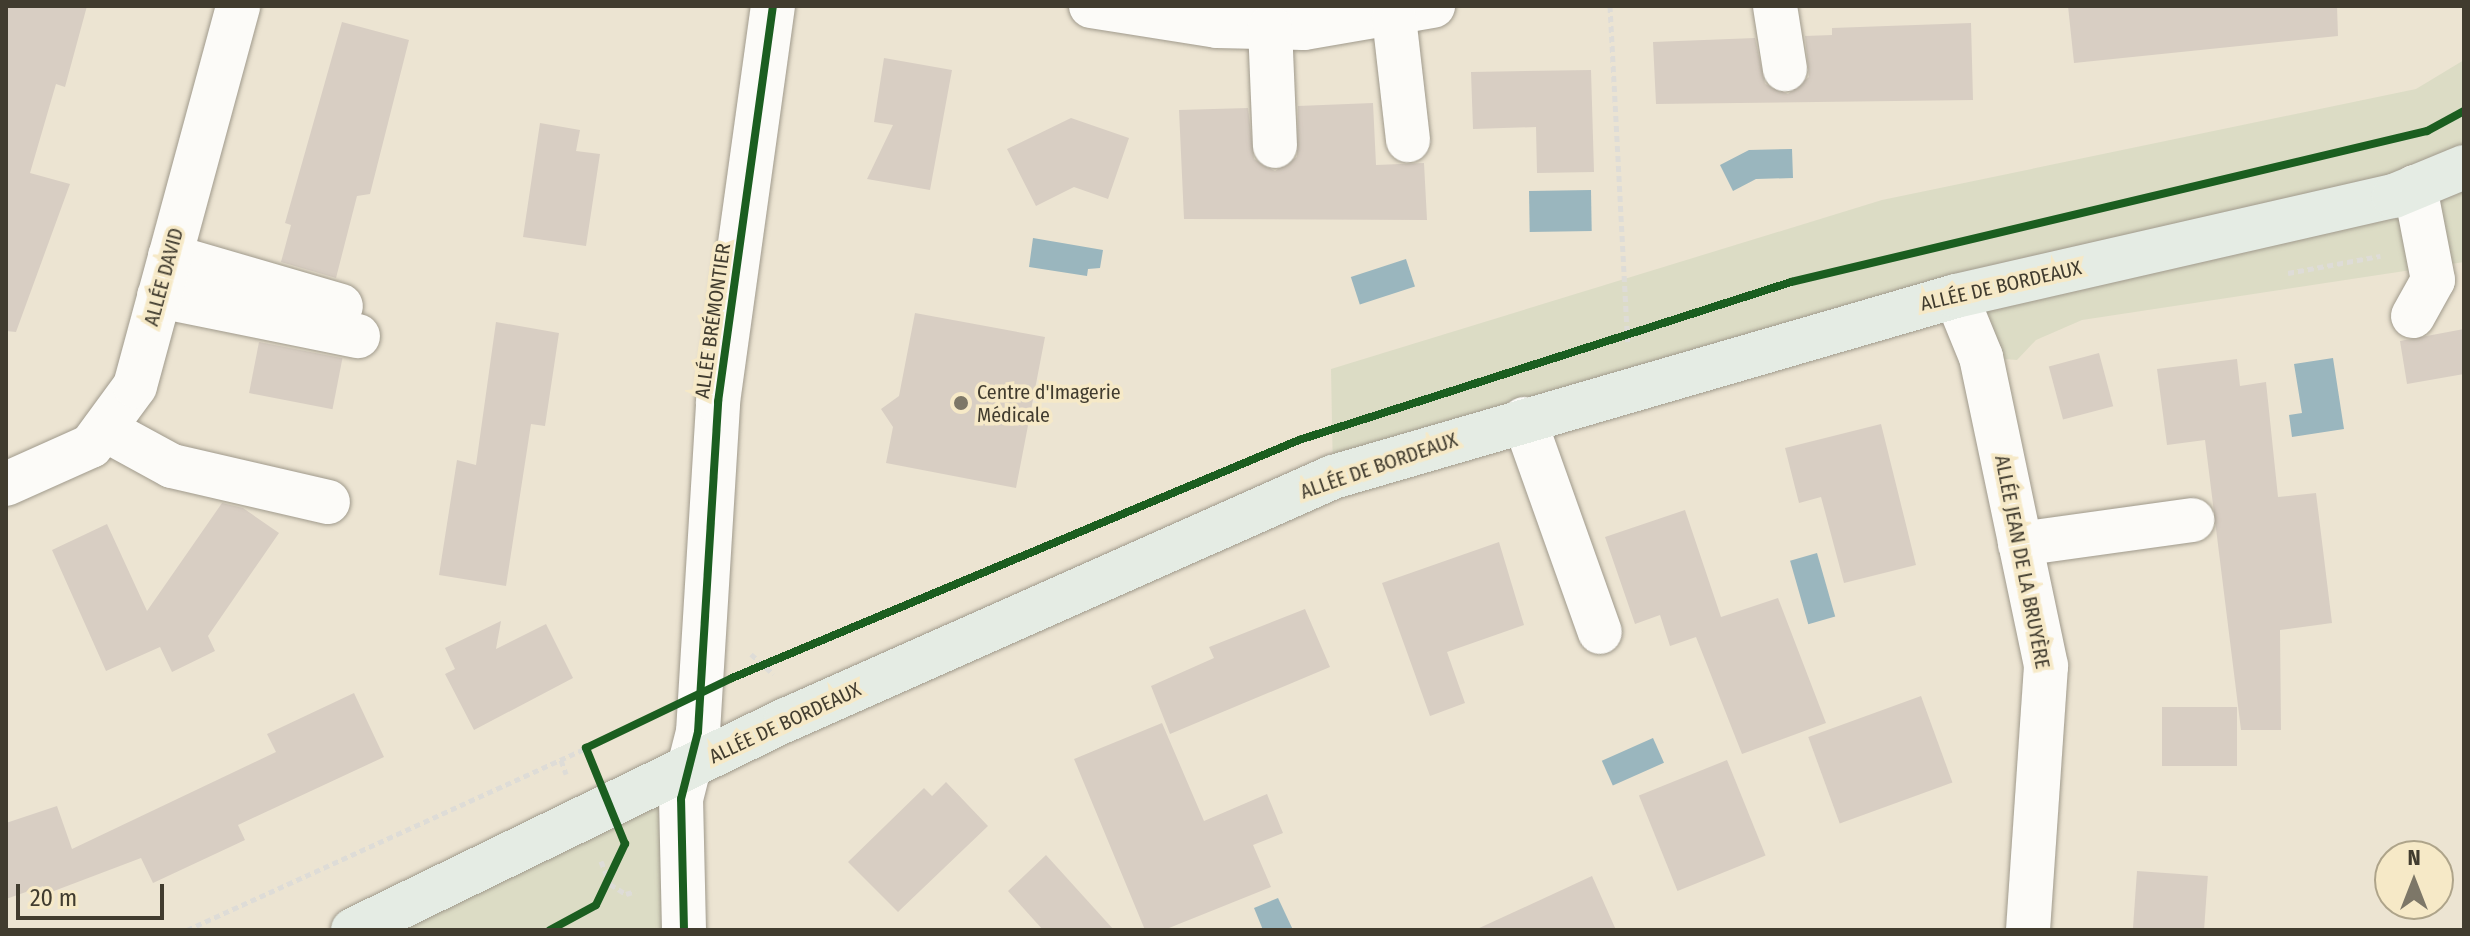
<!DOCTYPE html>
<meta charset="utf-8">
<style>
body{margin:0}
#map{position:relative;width:2470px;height:936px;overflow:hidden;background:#ece4d2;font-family:"Fira Sans Condensed",sans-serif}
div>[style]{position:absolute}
.green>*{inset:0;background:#dcdcc5}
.water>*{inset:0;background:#9ab6be;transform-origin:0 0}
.building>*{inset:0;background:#d8cec3;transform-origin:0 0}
.path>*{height:5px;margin-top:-2.5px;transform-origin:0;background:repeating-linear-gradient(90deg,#dedcd7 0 6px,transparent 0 10px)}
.roads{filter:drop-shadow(0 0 2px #a09a8c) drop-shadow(0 0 2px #a09a8c)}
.minor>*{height:44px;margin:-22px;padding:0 22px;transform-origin:22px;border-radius:22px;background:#fcfbf8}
.major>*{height:44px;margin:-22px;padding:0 22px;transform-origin:22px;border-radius:22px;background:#e5ece4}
.cycleway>*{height:8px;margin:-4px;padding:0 4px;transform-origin:4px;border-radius:4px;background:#1b5e20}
.dots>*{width:22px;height:22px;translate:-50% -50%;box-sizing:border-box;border:4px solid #f6e9c7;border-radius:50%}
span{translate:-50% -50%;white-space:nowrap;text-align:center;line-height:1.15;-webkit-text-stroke:7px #f6e9c7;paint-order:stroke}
.street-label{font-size:20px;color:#413c2f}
.poi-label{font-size:20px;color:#413c2f}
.left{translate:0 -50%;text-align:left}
.frame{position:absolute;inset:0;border:8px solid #413c2f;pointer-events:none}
.north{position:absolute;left:2374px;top:840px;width:80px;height:80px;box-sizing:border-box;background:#f6e9c7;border:2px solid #aea48a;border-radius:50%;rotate:0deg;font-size:22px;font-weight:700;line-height:32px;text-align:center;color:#413c2f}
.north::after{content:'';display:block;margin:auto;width:28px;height:36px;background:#7d7768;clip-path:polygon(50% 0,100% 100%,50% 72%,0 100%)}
.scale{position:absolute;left:16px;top:884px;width:148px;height:36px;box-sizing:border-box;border:4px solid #413c2f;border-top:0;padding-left:10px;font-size:24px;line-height:28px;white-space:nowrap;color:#413c2f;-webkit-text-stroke:6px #f6e9c7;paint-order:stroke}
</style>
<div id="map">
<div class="green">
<i style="clip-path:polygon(2464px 60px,2464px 262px,2082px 320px,2036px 340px,2017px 360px,1981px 357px,1956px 296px,1333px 477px,1331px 369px,1882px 200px,2416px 89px)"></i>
<i style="clip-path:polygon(689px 770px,684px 930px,353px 930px)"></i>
</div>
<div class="water">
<i style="clip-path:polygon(1792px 149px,1793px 178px,1756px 179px,1733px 191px,1720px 165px,1749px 150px)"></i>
<i style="left:1591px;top:190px;width:41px;height:62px;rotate:89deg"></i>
<i style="clip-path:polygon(1033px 238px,1103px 250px,1100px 268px,1088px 269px,1087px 276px,1029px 267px)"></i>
<i style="left:1406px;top:259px;width:29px;height:58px;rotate:72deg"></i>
<i style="clip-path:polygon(2333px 358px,2344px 429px,2292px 437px,2289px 415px,2302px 413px,2294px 364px)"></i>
<i style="left:1817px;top:553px;width:66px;height:28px;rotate:74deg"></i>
<i style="left:1653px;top:738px;width:27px;height:56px;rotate:66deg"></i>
<i style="clip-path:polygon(1278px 898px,1293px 930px,1263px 930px,1254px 908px)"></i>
</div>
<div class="building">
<i style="clip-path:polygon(6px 6px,87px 6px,65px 87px,56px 84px,30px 173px,70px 184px,16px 332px,6px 331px)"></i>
<i style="clip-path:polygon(2068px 6px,2337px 6px,2338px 36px,2074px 63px)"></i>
<i style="clip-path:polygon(342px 22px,409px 40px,370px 194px,357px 196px,336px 278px,281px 262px,291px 225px,285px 223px)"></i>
<i style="clip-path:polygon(1971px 23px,1973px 100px,1656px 104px,1653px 42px,1755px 38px,1765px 84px,1788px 94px,1809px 77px,1805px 36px,1832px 35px,1832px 28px)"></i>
<i style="clip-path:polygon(884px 58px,952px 70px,930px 190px,867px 179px,893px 125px,874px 122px)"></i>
<i style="clip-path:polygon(1591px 70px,1594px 172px,1537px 173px,1536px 127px,1473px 129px,1471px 72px)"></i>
<i style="clip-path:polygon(1373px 103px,1376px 165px,1424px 163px,1427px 220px,1184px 219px,1179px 110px,1248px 108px,1254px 159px,1275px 171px,1297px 157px,1298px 106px)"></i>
<i style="clip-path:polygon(1071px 118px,1129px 138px,1108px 199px,1074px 187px,1036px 206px,1007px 149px)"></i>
<i style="clip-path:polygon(540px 123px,580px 130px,576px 151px,600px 154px,586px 246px,523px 237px)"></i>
<i style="clip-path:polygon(915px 313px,1045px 337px,1016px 488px,886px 463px,893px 427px,881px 409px,899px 396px)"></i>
<i style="clip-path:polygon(496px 322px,559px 333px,545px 426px,531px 424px,506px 586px,439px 575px,457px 460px,476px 465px)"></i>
<i style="clip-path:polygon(2464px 329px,2464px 374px,2407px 384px,2400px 341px)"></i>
<i style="left:259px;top:342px;width:85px;height:52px;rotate:11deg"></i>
<i style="left:2099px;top:353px;width:55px;height:52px;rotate:75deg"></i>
<i style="clip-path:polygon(2237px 359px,2240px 386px,2266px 382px,2278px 497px,2316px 493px,2332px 623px,2280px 630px,2281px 730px,2241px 730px,2205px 440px,2167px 445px,2157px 369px)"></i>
<i style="clip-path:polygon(1881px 424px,1916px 565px,1844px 583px,1821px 497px,1799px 503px,1785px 448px)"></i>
<i style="clip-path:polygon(222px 503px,243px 508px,279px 533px,208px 636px,215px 651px,172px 672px,160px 647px,106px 671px,52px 550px,107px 524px,147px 611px)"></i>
<i style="clip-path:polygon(1685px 510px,1721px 617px,1778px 598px,1826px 723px,1742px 754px,1696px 637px,1670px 646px,1660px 615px,1635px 624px,1605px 537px)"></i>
<i style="clip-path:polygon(1499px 542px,1524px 625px,1447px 652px,1465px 703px,1430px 716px,1382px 583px)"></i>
<i style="clip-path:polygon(1305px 609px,1330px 667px,1170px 734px,1151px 686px,1214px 658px,1209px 647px)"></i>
<i style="clip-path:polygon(501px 621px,496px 649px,546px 624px,573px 678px,474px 730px,445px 674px,455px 669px,445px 648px)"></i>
<i style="clip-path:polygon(354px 693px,384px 757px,238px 825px,245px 840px,153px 883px,141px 858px,46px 894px,43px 886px,6px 899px,6px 823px,57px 806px,72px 849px,276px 752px,267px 734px)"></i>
<i style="left:1921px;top:696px;width:92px;height:120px;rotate:70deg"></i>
<i style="left:2162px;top:707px;width:75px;height:59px"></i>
<i style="clip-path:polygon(1162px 723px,1204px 821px,1267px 794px,1283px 833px,1253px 845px,1271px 887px,1164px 930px,1145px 930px,1074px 759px)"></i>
<i style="left:1727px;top:760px;width:103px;height:95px;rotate:68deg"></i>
<i style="clip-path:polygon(946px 782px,988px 826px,898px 912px,848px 862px,924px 788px,932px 796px)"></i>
<i style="clip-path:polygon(1046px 855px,1114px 930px,1043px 930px,1008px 891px)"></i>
<i style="left:2137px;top:871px;width:71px;height:59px;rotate:4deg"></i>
<i style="clip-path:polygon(1592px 876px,1616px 930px,1475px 930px)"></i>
</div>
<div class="path">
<i style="left:1610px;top:6px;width:339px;rotate:87deg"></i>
<i style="left:2288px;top:273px;width:94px;rotate:-10.5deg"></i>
<i style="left:751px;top:654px;width:30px;rotate:42deg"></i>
<i style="left:561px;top:760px;width:15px;rotate:70deg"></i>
<i style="left:601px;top:861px;width:25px;rotate:69deg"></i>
<i style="left:610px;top:884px;width:19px;rotate:32deg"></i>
<i style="left:626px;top:894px;width:10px;rotate:-17deg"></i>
<i style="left:187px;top:930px;width:439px;rotate:-24.5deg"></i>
</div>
<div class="roads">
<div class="minor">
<i style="left:1091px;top:6px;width:128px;rotate:9deg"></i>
<i style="left:1217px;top:26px;width:87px;rotate:1.3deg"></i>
<i style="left:1304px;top:28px;width:131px;rotate:-9.7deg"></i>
<i style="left:1775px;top:6px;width:64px;rotate:81deg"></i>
<i style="left:1394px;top:17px;width:124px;rotate:83.5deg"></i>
<i style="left:1270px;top:27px;width:119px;rotate:87.6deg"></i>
<i style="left:170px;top:256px;width:178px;rotate:16.3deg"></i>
<i style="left:159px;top:296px;width:203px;rotate:11.4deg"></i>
<i style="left:1956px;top:296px;width:66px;rotate:67.7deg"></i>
<i style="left:1981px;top:357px;width:316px;rotate:78.1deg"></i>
<i style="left:2046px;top:666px;width:265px;rotate:93.9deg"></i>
<i style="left:2413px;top:316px;width:41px;rotate:-60.9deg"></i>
<i style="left:2433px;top:280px;width:95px;rotate:-101deg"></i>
<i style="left:1524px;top:419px;width:226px;rotate:70.4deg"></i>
<i style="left:104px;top:429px;width:77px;rotate:28.6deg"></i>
<i style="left:172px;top:466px;width:160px;rotate:13deg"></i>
<i style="left:6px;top:484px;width:93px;rotate:-24.1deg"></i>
<i style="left:91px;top:446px;width:74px;rotate:-53.7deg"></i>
<i style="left:135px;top:386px;width:394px;rotate:-74.8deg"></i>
<i style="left:2020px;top:544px;width:174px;rotate:-7.9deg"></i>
<i style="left:684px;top:930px;width:131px;rotate:-91.3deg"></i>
<i style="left:681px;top:799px;width:69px;rotate:-75.8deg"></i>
<i style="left:698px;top:732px;width:331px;rotate:-86.5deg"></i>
<i style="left:718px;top:402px;width:400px;rotate:-82.1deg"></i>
</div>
<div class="major">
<i style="left:353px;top:930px;width:481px;rotate:-25.9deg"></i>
<i style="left:786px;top:720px;width:599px;rotate:-23.95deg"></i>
<i style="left:1333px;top:477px;width:649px;rotate:-16.2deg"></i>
<i style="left:1956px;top:296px;width:449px;rotate:-12.9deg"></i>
<i style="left:2394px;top:196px;width:76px;rotate:-22.5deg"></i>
</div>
</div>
<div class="cycleway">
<i style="left:550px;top:930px;width:52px;rotate:-28.5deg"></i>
<i style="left:596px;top:905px;width:68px;rotate:-64.6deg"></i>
<i style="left:625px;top:844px;width:104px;rotate:-112.1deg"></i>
<i style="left:586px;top:748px;width:162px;rotate:-25.6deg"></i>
<i style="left:732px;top:678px;width:615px;rotate:-22.77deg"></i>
<i style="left:1299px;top:440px;width:517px;rotate:-17.8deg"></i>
<i style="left:1791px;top:282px;width:654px;rotate:-13.36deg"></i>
<i style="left:2427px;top:131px;width:42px;rotate:-28.4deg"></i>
<i style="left:684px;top:930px;width:131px;rotate:-91.3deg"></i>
<i style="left:681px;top:799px;width:69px;rotate:-75.8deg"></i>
<i style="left:698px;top:732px;width:331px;rotate:-86.5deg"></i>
<i style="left:718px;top:402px;width:400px;rotate:-82.1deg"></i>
</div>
<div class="dots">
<i style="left:961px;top:403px;background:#7d7768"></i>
</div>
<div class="street-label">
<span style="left:164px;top:277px;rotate:-75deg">ALLÉE DAVID</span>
<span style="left:2001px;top:286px;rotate:-13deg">ALLÉE DE BORDEAUX</span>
<span style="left:713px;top:321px;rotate:-82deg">ALLÉE BRÉMONTIER</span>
<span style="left:1379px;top:466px;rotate:-19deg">ALLÉE DE BORDEAUX</span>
<span style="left:2022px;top:562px;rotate:79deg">ALLÉE JEAN DE LA BRUYÈRE</span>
<span style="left:785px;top:723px;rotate:-25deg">ALLÉE DE BORDEAUX</span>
</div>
<div class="poi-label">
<span class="left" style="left:977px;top:404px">Centre d'Imagerie<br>Médicale</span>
</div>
<div class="frame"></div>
<div class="north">N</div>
<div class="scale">20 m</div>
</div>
